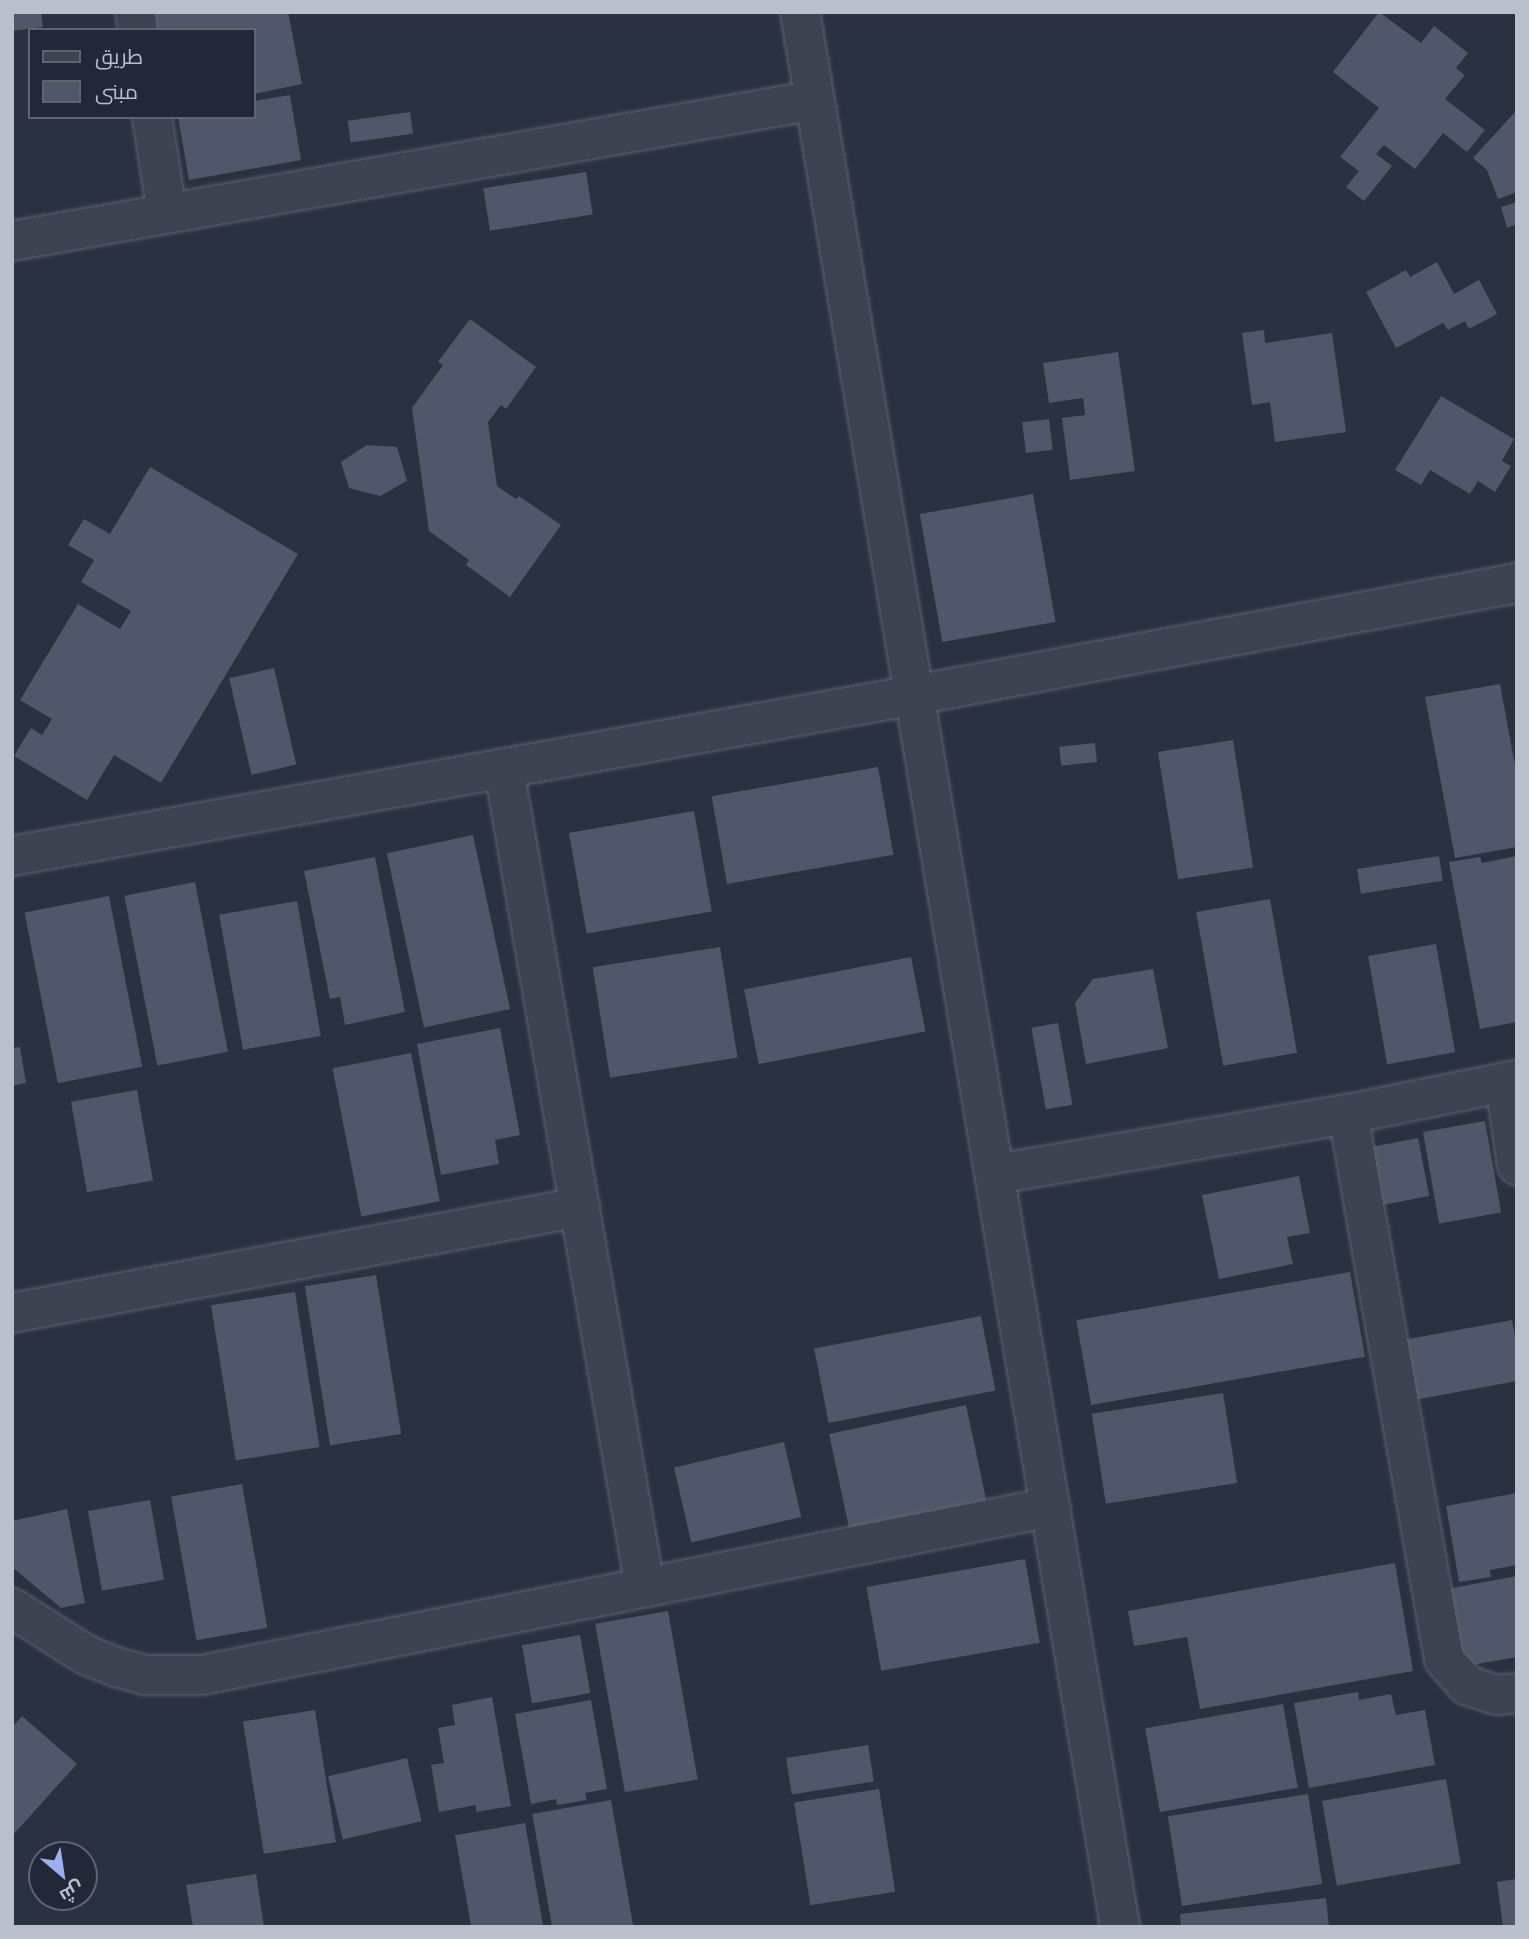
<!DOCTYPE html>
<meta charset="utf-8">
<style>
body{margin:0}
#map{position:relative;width:1529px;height:1939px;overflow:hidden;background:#2a3141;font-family:"IBM Plex Sans",Cairo,sans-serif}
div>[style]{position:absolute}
.building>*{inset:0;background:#50576a;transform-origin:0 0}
.roads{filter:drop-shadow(0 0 2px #5c616f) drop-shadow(0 0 2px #5c616f)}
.minor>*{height:38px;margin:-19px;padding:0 19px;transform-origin:19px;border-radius:19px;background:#3e4351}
span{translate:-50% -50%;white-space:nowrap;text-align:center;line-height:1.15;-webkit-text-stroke:5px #222837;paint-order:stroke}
.frame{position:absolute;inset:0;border:14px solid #bbbfcb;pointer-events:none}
.legend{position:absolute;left:28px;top:28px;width:228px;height:91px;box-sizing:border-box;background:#222837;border:2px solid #5f6472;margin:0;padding:9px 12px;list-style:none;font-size:21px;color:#bbbfcb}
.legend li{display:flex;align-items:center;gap:14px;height:35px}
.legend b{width:35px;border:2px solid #5f6472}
.north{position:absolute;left:28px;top:1841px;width:70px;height:70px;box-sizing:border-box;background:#222837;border:2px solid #5f6472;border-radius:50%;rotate:151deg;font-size:19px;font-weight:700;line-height:28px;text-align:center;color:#bbbfcb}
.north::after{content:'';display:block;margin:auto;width:24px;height:32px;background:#9bb0f0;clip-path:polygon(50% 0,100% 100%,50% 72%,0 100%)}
</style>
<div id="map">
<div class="building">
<i style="clip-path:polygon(12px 12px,41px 12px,43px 27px,12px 31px)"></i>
<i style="clip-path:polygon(153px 12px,288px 12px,302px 84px,254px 94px,254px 30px,157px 30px)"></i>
<i style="clip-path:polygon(1379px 12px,1421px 43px,1434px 26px,1468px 53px,1456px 68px,1465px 75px,1445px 99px,1485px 130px,1467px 152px,1443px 133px,1415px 169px,1384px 145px,1376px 154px,1392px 166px,1364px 201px,1346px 187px,1359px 171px,1340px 157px,1379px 108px,1333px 72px)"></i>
<i style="clip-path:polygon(290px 95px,301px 160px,189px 180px,178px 117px,254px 117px,254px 101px)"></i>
<i style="clip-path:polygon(1517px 110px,1517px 192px,1498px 199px,1487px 170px,1473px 158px)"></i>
<i style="left:410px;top:112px;width:22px;height:63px;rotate:82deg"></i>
<i style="left:586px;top:172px;width:43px;height:104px;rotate:81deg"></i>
<i style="clip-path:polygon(1517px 202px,1517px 224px,1507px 228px,1501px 207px)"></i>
<i style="clip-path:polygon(1437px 262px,1454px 294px,1479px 280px,1497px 314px,1469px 329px,1465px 321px,1448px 330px,1443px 323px,1396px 348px,1366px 292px,1406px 270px,1410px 277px)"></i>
<i style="clip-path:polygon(470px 319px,536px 367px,506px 409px,501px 405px,488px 422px,497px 486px,516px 499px,519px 496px,561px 525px,510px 597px,466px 565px,469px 560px,429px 531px,412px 408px,443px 365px,438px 362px)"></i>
<i style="clip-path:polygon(1264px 330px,1265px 343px,1332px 333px,1346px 432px,1275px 442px,1270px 402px,1252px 405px,1242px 333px)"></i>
<i style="clip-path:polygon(1118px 352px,1135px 471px,1070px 480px,1062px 418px,1085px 415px,1083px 398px,1049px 403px,1043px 363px)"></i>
<i style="clip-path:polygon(1441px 396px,1514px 439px,1502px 461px,1511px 466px,1495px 492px,1478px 481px,1470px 494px,1430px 470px,1421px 485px,1395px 470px)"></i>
<i style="left:1049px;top:419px;width:31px;height:27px;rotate:83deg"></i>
<i style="clip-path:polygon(367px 445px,397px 447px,407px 481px,380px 496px,349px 488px,341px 462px)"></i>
<i style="clip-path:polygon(150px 467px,298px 554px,161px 783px,114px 755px,87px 800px,14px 756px,31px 728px,42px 735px,52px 719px,20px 700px,78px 604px,120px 629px,131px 611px,81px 582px,94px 560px,68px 545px,84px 519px,110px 534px)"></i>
<i style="left:1033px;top:494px;width:130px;height:115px;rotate:80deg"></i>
<i style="left:274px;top:668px;width:99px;height:46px;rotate:77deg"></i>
<i style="clip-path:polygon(1500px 684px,1517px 776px,1517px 847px,1455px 858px,1425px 697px)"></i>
<i style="left:1233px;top:740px;width:129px;height:76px;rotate:81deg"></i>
<i style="left:1095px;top:743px;width:19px;height:36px;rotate:84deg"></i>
<i style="left:878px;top:767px;width:89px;height:169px;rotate:80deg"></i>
<i style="left:694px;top:811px;width:102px;height:127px;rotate:80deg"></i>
<i style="left:473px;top:835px;width:178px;height:88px;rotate:78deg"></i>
<i style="left:1439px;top:856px;width:25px;height:83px;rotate:81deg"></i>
<i style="clip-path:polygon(1517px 856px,1517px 1022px,1480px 1029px,1449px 862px,1480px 857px,1482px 863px)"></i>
<i style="clip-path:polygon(375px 857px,405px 1012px,345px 1025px,340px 997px,330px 999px,304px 871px)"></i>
<i style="left:195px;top:882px;width:173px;height:72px;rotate:79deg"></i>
<i style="left:109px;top:896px;width:174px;height:86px;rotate:79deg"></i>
<i style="left:1270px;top:899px;width:156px;height:75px;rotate:80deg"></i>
<i style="left:297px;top:901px;width:137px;height:79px;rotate:80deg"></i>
<i style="left:1436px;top:944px;width:110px;height:69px;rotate:80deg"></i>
<i style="left:720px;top:947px;width:112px;height:129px;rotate:81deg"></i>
<i style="left:911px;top:957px;width:76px;height:170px;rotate:79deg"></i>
<i style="clip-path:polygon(1153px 969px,1168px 1048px,1086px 1064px,1075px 1003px,1093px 979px)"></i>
<i style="left:1058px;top:1023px;width:83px;height:27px;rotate:80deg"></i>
<i style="clip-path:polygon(500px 1028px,520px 1135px,495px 1140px,499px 1164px,441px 1175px,417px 1044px)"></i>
<i style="clip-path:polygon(20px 1047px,26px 1083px,12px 1086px,12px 1048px)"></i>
<i style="left:411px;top:1053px;width:151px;height:80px;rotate:79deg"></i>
<i style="left:137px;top:1090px;width:92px;height:67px;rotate:80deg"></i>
<i style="left:1485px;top:1121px;width:93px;height:63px;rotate:80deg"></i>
<i style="left:1418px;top:1138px;width:59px;height:49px;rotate:79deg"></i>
<i style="clip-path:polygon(1299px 1176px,1310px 1233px,1287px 1237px,1293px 1264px,1219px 1279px,1202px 1195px)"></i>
<i style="left:1350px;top:1272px;width:86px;height:278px;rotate:80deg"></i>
<i style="left:376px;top:1275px;width:161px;height:72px;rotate:81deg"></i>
<i style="left:295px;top:1292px;width:157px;height:85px;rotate:81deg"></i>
<i style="left:981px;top:1316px;width:76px;height:170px;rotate:79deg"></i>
<i style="clip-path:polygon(1512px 1320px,1517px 1346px,1517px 1381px,1414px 1400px,1403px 1340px)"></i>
<i style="left:1223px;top:1393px;width:91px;height:133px;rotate:81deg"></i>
<i style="left:966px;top:1405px;width:99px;height:140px;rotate:78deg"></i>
<i style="left:784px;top:1442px;width:77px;height:113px;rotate:77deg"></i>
<i style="left:242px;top:1484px;width:146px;height:72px;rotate:80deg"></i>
<i style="clip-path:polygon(1517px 1493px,1517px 1565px,1490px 1570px,1491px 1577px,1459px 1582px,1446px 1506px)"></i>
<i style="left:150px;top:1500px;width:81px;height:63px;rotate:80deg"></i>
<i style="clip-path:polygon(67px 1509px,85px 1603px,61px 1608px,12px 1567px,12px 1521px)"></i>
<i style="left:1025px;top:1559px;width:85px;height:161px;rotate:80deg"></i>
<i style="clip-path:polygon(1395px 1563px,1413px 1671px,1200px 1709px,1187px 1637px,1134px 1646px,1128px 1611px)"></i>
<i style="clip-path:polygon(1517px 1576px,1517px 1657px,1460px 1667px,1447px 1589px)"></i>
<i style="left:668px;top:1611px;width:171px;height:74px;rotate:80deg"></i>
<i style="left:580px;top:1635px;width:59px;height:59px;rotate:80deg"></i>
<i style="clip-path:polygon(1358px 1692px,1359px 1700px,1391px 1694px,1396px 1715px,1425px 1710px,1435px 1765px,1309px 1788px,1294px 1703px)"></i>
<i style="clip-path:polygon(492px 1697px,511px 1806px,476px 1812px,476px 1805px,439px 1812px,431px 1765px,444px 1763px,438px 1728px,455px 1725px,452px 1705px)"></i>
<i style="clip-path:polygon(591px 1700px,607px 1789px,585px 1793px,587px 1800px,557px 1805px,556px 1799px,531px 1804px,515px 1714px)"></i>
<i style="left:1283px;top:1704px;width:85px;height:140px;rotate:80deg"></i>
<i style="left:315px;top:1710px;width:134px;height:73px;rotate:81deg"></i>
<i style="clip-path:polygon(22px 1716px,77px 1764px,12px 1836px,12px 1727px)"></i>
<i style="left:868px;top:1745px;width:37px;height:83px;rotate:81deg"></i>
<i style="left:407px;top:1758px;width:65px;height:81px;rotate:77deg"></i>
<i style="left:1446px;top:1779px;width:86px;height:126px;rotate:80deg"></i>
<i style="left:879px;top:1789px;width:104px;height:86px;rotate:81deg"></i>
<i style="left:1308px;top:1794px;width:91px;height:142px;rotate:81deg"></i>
<i style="left:611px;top:1800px;width:129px;height:80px;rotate:80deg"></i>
<i style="left:525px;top:1823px;width:106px;height:71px;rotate:80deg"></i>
<i style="clip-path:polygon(256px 1874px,264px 1927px,193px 1927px,186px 1885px)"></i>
<i style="clip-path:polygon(1517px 1879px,1517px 1927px,1503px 1927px,1497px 1882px)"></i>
<i style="clip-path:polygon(1326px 1898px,1329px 1927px,1181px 1927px,1180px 1914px)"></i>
</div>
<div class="roads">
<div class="minor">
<i style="left:135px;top:12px;width:18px;rotate:81deg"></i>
<i style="left:800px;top:12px;width:1942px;rotate:80.51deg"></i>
<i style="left:152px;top:117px;width:97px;rotate:81.1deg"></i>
<i style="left:12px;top:241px;width:815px;rotate:-9.96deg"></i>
<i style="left:504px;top:769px;width:830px;rotate:80.22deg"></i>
<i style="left:12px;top:856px;width:917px;rotate:-10.11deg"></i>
<i style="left:915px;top:695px;width:612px;rotate:-10.54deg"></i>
<i style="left:1505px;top:1082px;width:84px;rotate:81.8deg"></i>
<i style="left:1348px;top:1114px;width:553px;rotate:80.01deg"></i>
<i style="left:1444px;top:1659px;width:35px;rotate:49deg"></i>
<i style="left:1467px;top:1685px;width:31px;rotate:19deg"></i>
<i style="left:1496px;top:1695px;width:21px;rotate:-5deg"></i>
<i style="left:996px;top:1174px;width:357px;rotate:-9.7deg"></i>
<i style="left:1348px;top:1114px;width:172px;rotate:-11.4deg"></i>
<i style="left:12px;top:1313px;width:578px;rotate:-10.57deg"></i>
<i style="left:12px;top:1608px;width:88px;rotate:32.4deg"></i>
<i style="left:86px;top:1655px;width:32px;rotate:22deg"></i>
<i style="left:116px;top:1667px;width:31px;rotate:15deg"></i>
<i style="left:146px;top:1675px;width:56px"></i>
<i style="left:202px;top:1675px;width:865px;rotate:-11.19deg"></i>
</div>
</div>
<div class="frame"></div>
<ul class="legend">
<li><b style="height:9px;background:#3e4351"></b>طريق</li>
<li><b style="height:19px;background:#50576a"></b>مبنى</li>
</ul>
<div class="north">ش</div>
</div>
